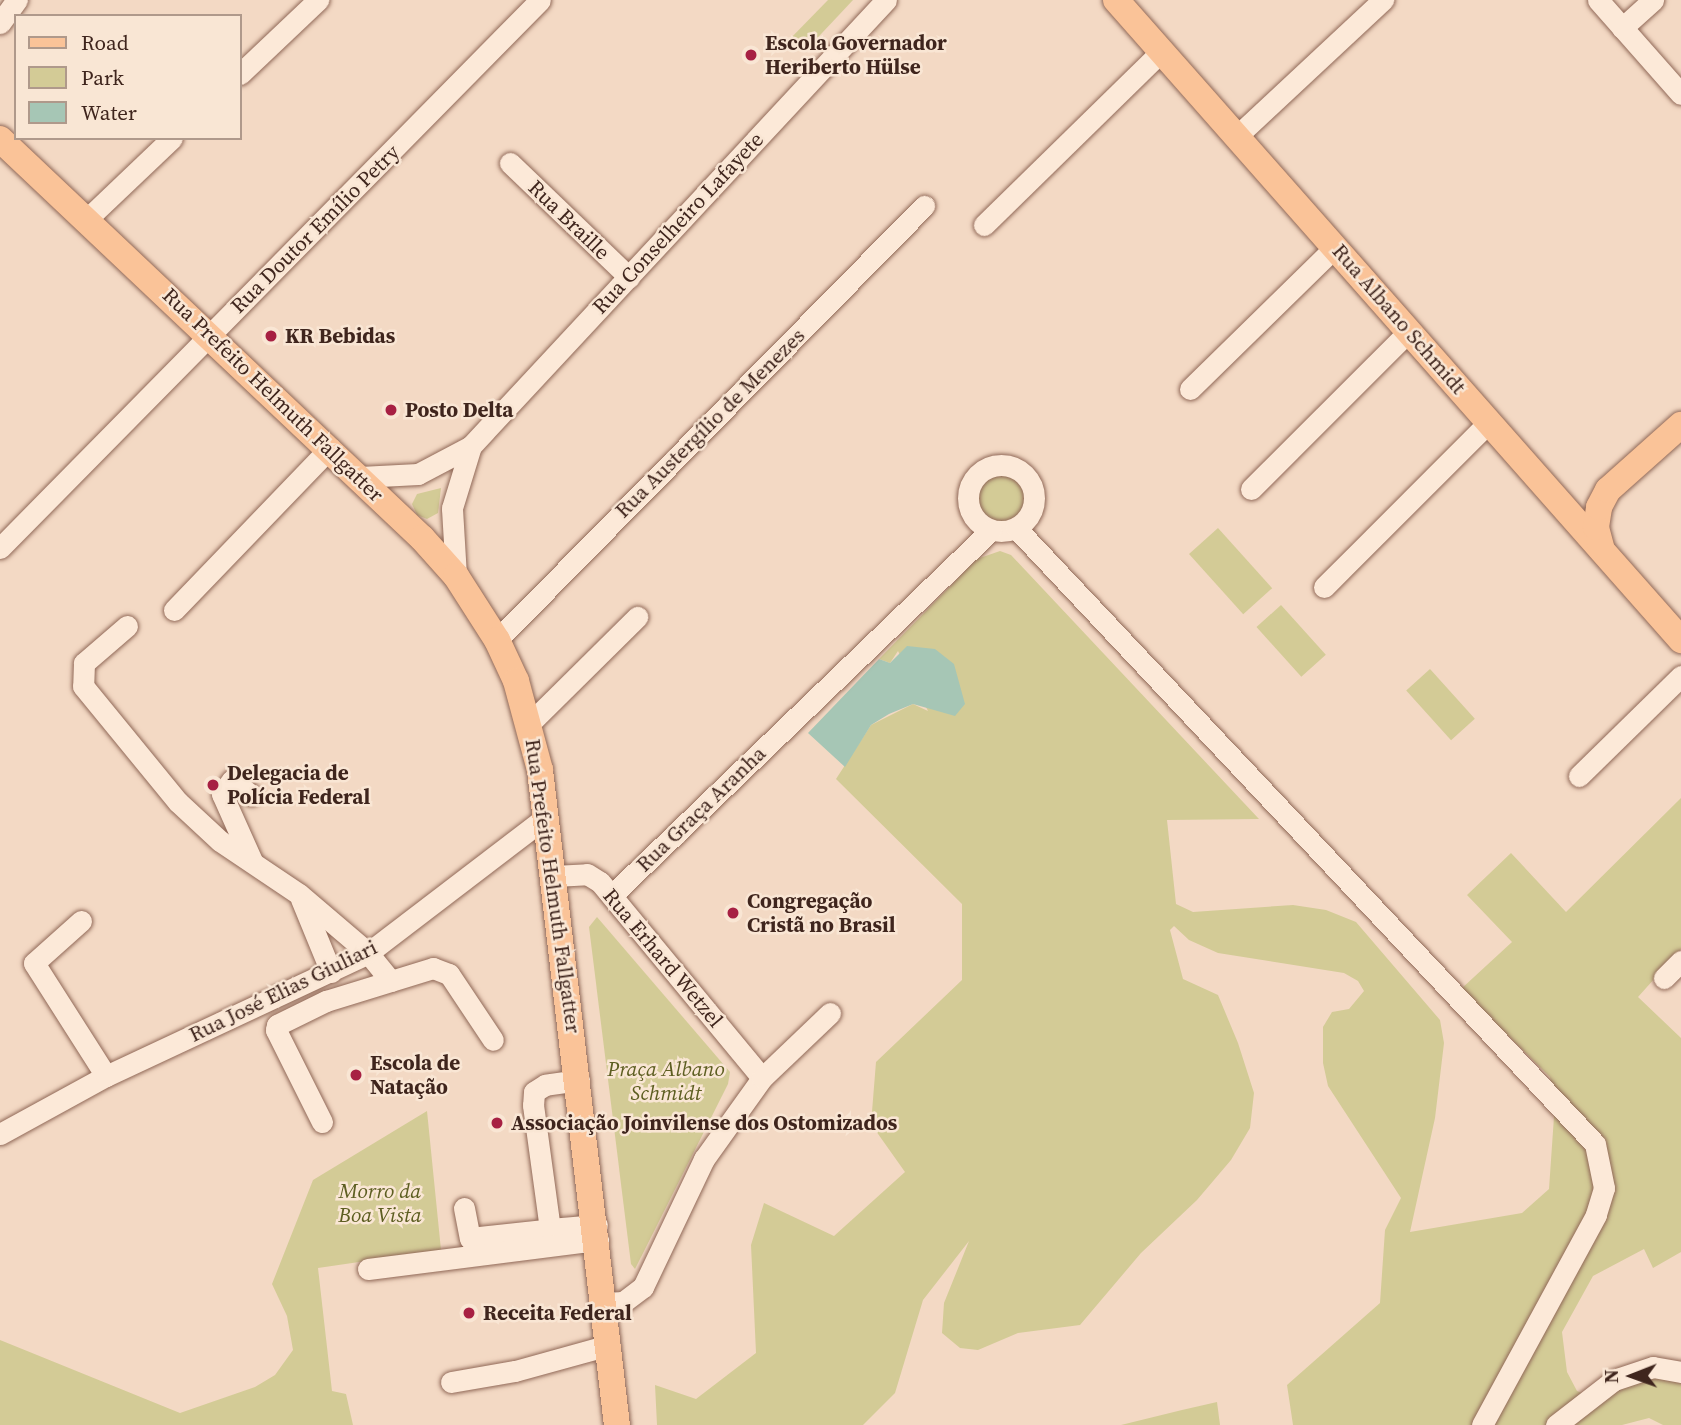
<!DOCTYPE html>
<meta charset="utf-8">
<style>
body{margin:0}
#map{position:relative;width:1681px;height:1425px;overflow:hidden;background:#f3d9c4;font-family:"Source Serif 4",serif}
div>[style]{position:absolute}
.green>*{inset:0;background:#d3cb96;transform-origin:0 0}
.round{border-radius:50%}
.water>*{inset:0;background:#a6c6b5}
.roads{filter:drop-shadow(0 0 2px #906857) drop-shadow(0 0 2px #906857)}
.minor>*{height:21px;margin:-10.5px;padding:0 10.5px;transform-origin:10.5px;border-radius:10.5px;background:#fce9d8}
.minor>.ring{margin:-10.5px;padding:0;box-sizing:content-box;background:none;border:21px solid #fce9d8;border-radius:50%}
.major>*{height:26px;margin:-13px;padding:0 13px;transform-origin:13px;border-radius:13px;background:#fac398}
.dots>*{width:19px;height:19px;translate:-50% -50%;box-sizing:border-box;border:4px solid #f9e6d4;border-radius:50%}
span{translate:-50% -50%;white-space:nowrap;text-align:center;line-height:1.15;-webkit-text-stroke:5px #f9e6d4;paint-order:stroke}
.poi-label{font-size:21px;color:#3f251d;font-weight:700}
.left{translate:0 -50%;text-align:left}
.street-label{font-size:21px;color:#3f251d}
.park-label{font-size:21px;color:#5d5e21;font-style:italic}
.legend{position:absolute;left:14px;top:14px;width:228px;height:126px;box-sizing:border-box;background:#f9e6d4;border:2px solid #af998b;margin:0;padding:9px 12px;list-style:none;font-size:21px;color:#3f251d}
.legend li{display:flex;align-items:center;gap:14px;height:35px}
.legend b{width:35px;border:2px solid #af998b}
.north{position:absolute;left:1597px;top:1341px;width:70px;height:70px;-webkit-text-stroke:5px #f9e6d4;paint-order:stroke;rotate:269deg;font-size:19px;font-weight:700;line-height:28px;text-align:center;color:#3f251d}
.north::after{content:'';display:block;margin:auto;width:24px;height:32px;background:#3f251d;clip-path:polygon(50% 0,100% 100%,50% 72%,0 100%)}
</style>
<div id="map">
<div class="green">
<i style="clip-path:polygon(828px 0,853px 0,807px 49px,786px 43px)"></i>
<i class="round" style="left:973px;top:470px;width:56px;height:56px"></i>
<i style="clip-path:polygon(441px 488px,438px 513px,427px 519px,417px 515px,412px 504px,417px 494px)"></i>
<i style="left:1218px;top:528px;width:81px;height:39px;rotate:48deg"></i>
<i style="clip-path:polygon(1000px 551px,1011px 555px,1259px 819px,1167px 820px,1176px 904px,1193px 912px,1293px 905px,1326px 910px,1356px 922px,1440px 1020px,1444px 1043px,1435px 1118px,1410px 1232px,1522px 1213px,1549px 1189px,1555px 1102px,1550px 1077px,1461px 989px,1512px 942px,1467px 895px,1511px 853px,1566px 912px,1681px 798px,1681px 949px,1638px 997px,1681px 1038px,1681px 1252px,1653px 1268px,1644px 1249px,1593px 1276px,1562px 1332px,1567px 1372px,1577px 1391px,1596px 1399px,1627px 1376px,1681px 1379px,1681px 1425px,1663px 1425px,1649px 1418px,1622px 1425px,1293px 1425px,1287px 1385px,1380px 1303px,1385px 1230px,1401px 1198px,1328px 1086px,1323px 1063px,1323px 1027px,1332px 1012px,1349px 1009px,1364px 991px,1358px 981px,1344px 973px,1218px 953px,1189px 940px,1174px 926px,1170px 930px,1183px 979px,1218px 995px,1238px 1043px,1254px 1093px,1250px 1128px,1231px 1160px,1197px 1200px,1141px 1253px,1080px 1325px,1018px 1333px,978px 1350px,960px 1348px,942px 1333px,944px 1303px,969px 1241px,923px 1300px,895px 1393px,863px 1425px,657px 1425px,655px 1385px,696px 1399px,756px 1353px,751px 1245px,764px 1203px,834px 1236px,905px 1172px,871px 1124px,876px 1062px,962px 980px,962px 904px,836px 779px,871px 725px,913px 704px,928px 711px,898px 651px,890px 663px,879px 659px,977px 559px)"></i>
<i style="left:1281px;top:605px;width:67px;height:33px;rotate:48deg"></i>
<i style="left:1430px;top:669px;width:67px;height:32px;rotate:48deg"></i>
<i style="clip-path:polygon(597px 917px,730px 1072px,728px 1084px,635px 1269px,631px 1264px,589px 927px)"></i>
<i style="clip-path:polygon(427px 1111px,441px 1250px,318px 1268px,332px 1391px,346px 1394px,353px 1425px,0 1425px,0 1340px,180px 1413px,255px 1387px,275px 1375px,293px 1350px,287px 1316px,272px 1284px,313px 1180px)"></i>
<i style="clip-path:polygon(1217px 1402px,1220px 1425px,1121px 1425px,1182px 1410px)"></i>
</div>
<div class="water">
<i style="clip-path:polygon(907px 646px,935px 649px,954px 664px,965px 704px,955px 716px,913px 704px,889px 714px,871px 725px,845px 767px,808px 733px,879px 659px,890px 663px)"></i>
</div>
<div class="roads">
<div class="minor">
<i style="left:1598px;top:0;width:125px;rotate:48.6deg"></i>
<i style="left:0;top:23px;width:29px;rotate:-54deg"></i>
<i style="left:1622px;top:28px;width:42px;rotate:-42.1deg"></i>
<i style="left:240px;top:74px;width:108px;rotate:-43.5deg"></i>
<i style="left:1237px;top:136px;width:200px;rotate:-43deg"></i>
<i style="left:510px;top:163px;width:165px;rotate:43.8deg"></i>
<i style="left:87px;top:219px;width:117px;rotate:-43.6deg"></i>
<i style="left:984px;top:225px;width:250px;rotate:-44.4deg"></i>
<i style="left:1190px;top:389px;width:203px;rotate:-44.4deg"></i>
<i class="ring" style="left:968px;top:465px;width:45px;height:45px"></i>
<i style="left:360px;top:477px;width:58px;rotate:-3deg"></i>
<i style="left:418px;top:474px;width:60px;rotate:-27.8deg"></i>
<i style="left:471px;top:446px;width:609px;rotate:-47.06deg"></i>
<i style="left:1251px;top:489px;width:223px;rotate:-45deg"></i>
<i style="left:1016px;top:528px;width:845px;rotate:46.77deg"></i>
<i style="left:1595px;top:1144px;width:45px;rotate:78.4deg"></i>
<i style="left:1604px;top:1188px;width:28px;rotate:107deg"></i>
<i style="left:1596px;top:1215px;width:239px;rotate:118.5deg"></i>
<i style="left:0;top:548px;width:769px;rotate:-45.42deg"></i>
<i style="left:456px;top:576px;width:68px;rotate:-93.4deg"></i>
<i style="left:452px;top:508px;width:65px;rotate:-73deg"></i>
<i style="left:1324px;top:587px;width:233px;rotate:-45deg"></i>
<i style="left:174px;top:610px;width:225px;rotate:-46.1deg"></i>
<i style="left:127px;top:626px;width:57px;rotate:139.3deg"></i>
<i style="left:84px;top:663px;width:23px;rotate:92deg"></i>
<i style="left:83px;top:686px;width:150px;rotate:50.7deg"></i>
<i style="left:178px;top:802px;width:57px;rotate:42.9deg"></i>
<i style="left:220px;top:841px;width:95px;rotate:33.9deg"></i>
<i style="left:299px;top:894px;width:91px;rotate:40.5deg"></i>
<i style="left:368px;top:953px;width:36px;rotate:51deg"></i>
<i style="left:497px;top:640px;width:609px;rotate:-45.47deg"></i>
<i style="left:530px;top:723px;width:151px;rotate:-44.7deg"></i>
<i style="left:1579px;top:776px;width:143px;rotate:-44.4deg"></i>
<i style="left:251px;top:795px;width:24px;rotate:-142deg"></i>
<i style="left:232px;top:780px;width:17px;rotate:126deg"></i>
<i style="left:222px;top:794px;width:73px;rotate:65.9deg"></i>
<i style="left:554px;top:876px;width:33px;rotate:-3deg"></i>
<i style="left:587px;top:874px;width:15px;rotate:32deg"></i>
<i style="left:600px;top:882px;width:254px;rotate:50.4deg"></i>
<i style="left:762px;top:1078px;width:100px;rotate:125.6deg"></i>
<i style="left:704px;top:1159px;width:142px;rotate:115.5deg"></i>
<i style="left:643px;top:1287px;width:25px;rotate:143deg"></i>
<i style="left:623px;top:1302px;width:18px;rotate:177deg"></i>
<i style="left:612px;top:895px;width:526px;rotate:-43.92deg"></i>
<i style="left:301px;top:899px;width:79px;rotate:67.7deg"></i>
<i style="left:81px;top:921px;width:63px;rotate:138.2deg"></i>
<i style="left:34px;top:963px;width:134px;rotate:57.5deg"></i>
<i style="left:1664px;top:978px;width:24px;rotate:-45deg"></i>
<i style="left:762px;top:1078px;width:94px;rotate:-43.7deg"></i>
<i style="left:579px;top:1080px;width:34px;rotate:172deg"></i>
<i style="left:545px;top:1085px;width:13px;rotate:148deg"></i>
<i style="left:534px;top:1092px;width:13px;rotate:94deg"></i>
<i style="left:533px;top:1105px;width:125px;rotate:82.2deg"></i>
<i style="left:550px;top:1229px;width:47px;rotate:-4.9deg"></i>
<i style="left:322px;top:1122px;width:103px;rotate:-116.6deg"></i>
<i style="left:276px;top:1030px;width:5px;rotate:-79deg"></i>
<i style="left:277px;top:1025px;width:55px;rotate:-26.1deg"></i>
<i style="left:326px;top:1001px;width:112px;rotate:-17.1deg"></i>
<i style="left:433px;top:968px;width:17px;rotate:21deg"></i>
<i style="left:449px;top:974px;width:79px;rotate:56.3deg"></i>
<i style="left:0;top:1134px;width:121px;rotate:-28.7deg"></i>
<i style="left:106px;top:1076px;width:289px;rotate:-25.1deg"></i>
<i style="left:368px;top:953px;width:224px;rotate:-37.4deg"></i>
<i style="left:464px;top:1208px;width:31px;rotate:79deg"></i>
<i style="left:470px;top:1238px;width:75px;rotate:-6.1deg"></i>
<i style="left:368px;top:1269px;width:232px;rotate:-7.2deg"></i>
<i style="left:451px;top:1382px;width:65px;rotate:-9.8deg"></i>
<i style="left:515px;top:1371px;width:98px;rotate:-15.5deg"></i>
<i style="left:1556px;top:1425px;width:73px;rotate:-37.8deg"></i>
<i style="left:1614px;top:1380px;width:41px;rotate:-18.4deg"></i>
<i style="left:1653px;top:1367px;width:28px;rotate:10deg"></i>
</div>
<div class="major">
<i style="left:1116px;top:0;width:854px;rotate:48.56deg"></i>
<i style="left:0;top:139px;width:581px;rotate:43.4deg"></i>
<i style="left:422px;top:538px;width:51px;rotate:48.2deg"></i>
<i style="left:456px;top:576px;width:76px;rotate:57.4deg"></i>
<i style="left:497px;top:640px;width:45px;rotate:65.1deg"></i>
<i style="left:516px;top:681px;width:92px;rotate:74.9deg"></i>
<i style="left:540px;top:770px;width:660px;rotate:83.3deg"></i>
<i style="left:1602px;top:550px;width:24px;rotate:-105deg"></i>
<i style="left:1596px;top:527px;width:20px;rotate:-81deg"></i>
<i style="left:1599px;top:507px;width:19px;rotate:-62deg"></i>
<i style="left:1608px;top:490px;width:98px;rotate:-41.7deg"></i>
</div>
</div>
<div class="dots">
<i style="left:751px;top:55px;background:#a72043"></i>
<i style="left:271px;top:336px;background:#a72043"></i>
<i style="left:391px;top:410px;background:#a72043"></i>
<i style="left:213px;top:785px;background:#a72043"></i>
<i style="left:733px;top:913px;background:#a72043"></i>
<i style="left:356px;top:1075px;background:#a72043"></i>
<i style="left:497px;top:1123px;background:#a72043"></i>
<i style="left:469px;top:1313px;background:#a72043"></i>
</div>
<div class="poi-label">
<span class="left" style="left:765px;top:55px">Escola Governador<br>Heriberto Hülse</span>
<span class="left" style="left:285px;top:336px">KR Bebidas</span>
<span class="left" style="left:405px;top:410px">Posto Delta</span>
<span class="left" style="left:227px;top:785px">Delegacia de<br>Polícia Federal</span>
<span class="left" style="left:747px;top:913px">Congregação<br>Cristã no Brasil</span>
<span class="left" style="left:370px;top:1075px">Escola de<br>Natação</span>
<span class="left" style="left:511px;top:1123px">Associação Joinvilense dos Ostomizados</span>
<span class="left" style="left:483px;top:1313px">Receita Federal</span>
</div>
<div class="street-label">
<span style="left:569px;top:220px;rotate:44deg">Rua Braille</span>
<span style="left:678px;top:223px;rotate:-47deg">Rua Conselheiro Lafayete</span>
<span style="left:315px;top:229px;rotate:-45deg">Rua Doutor Emílio Petry</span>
<span style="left:1399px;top:319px;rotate:49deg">Rua Albano Schmidt</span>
<span style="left:273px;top:395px;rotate:44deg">Rua Prefeito Helmuth Fallgatter</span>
<span style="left:710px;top:423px;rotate:-45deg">Rua Austergílio de Menezes</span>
<span style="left:701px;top:809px;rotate:-44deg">Rua Graça Aranha</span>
<span style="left:553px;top:886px;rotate:82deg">Rua Prefeito Helmuth Fallgatter</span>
<span style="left:663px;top:958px;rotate:50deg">Rua Erhard Wetzel</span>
<span style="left:283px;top:991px;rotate:-26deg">Rua José Elias Giuliari</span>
</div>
<div class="park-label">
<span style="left:666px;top:1081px">Praça Albano<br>Schmidt</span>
<span style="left:380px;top:1203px">Morro da<br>Boa Vista</span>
</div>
<ul class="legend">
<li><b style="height:9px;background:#fac398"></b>Road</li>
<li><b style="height:19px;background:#d3cb96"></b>Park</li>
<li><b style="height:19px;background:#a6c6b5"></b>Water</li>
</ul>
<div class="north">N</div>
</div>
